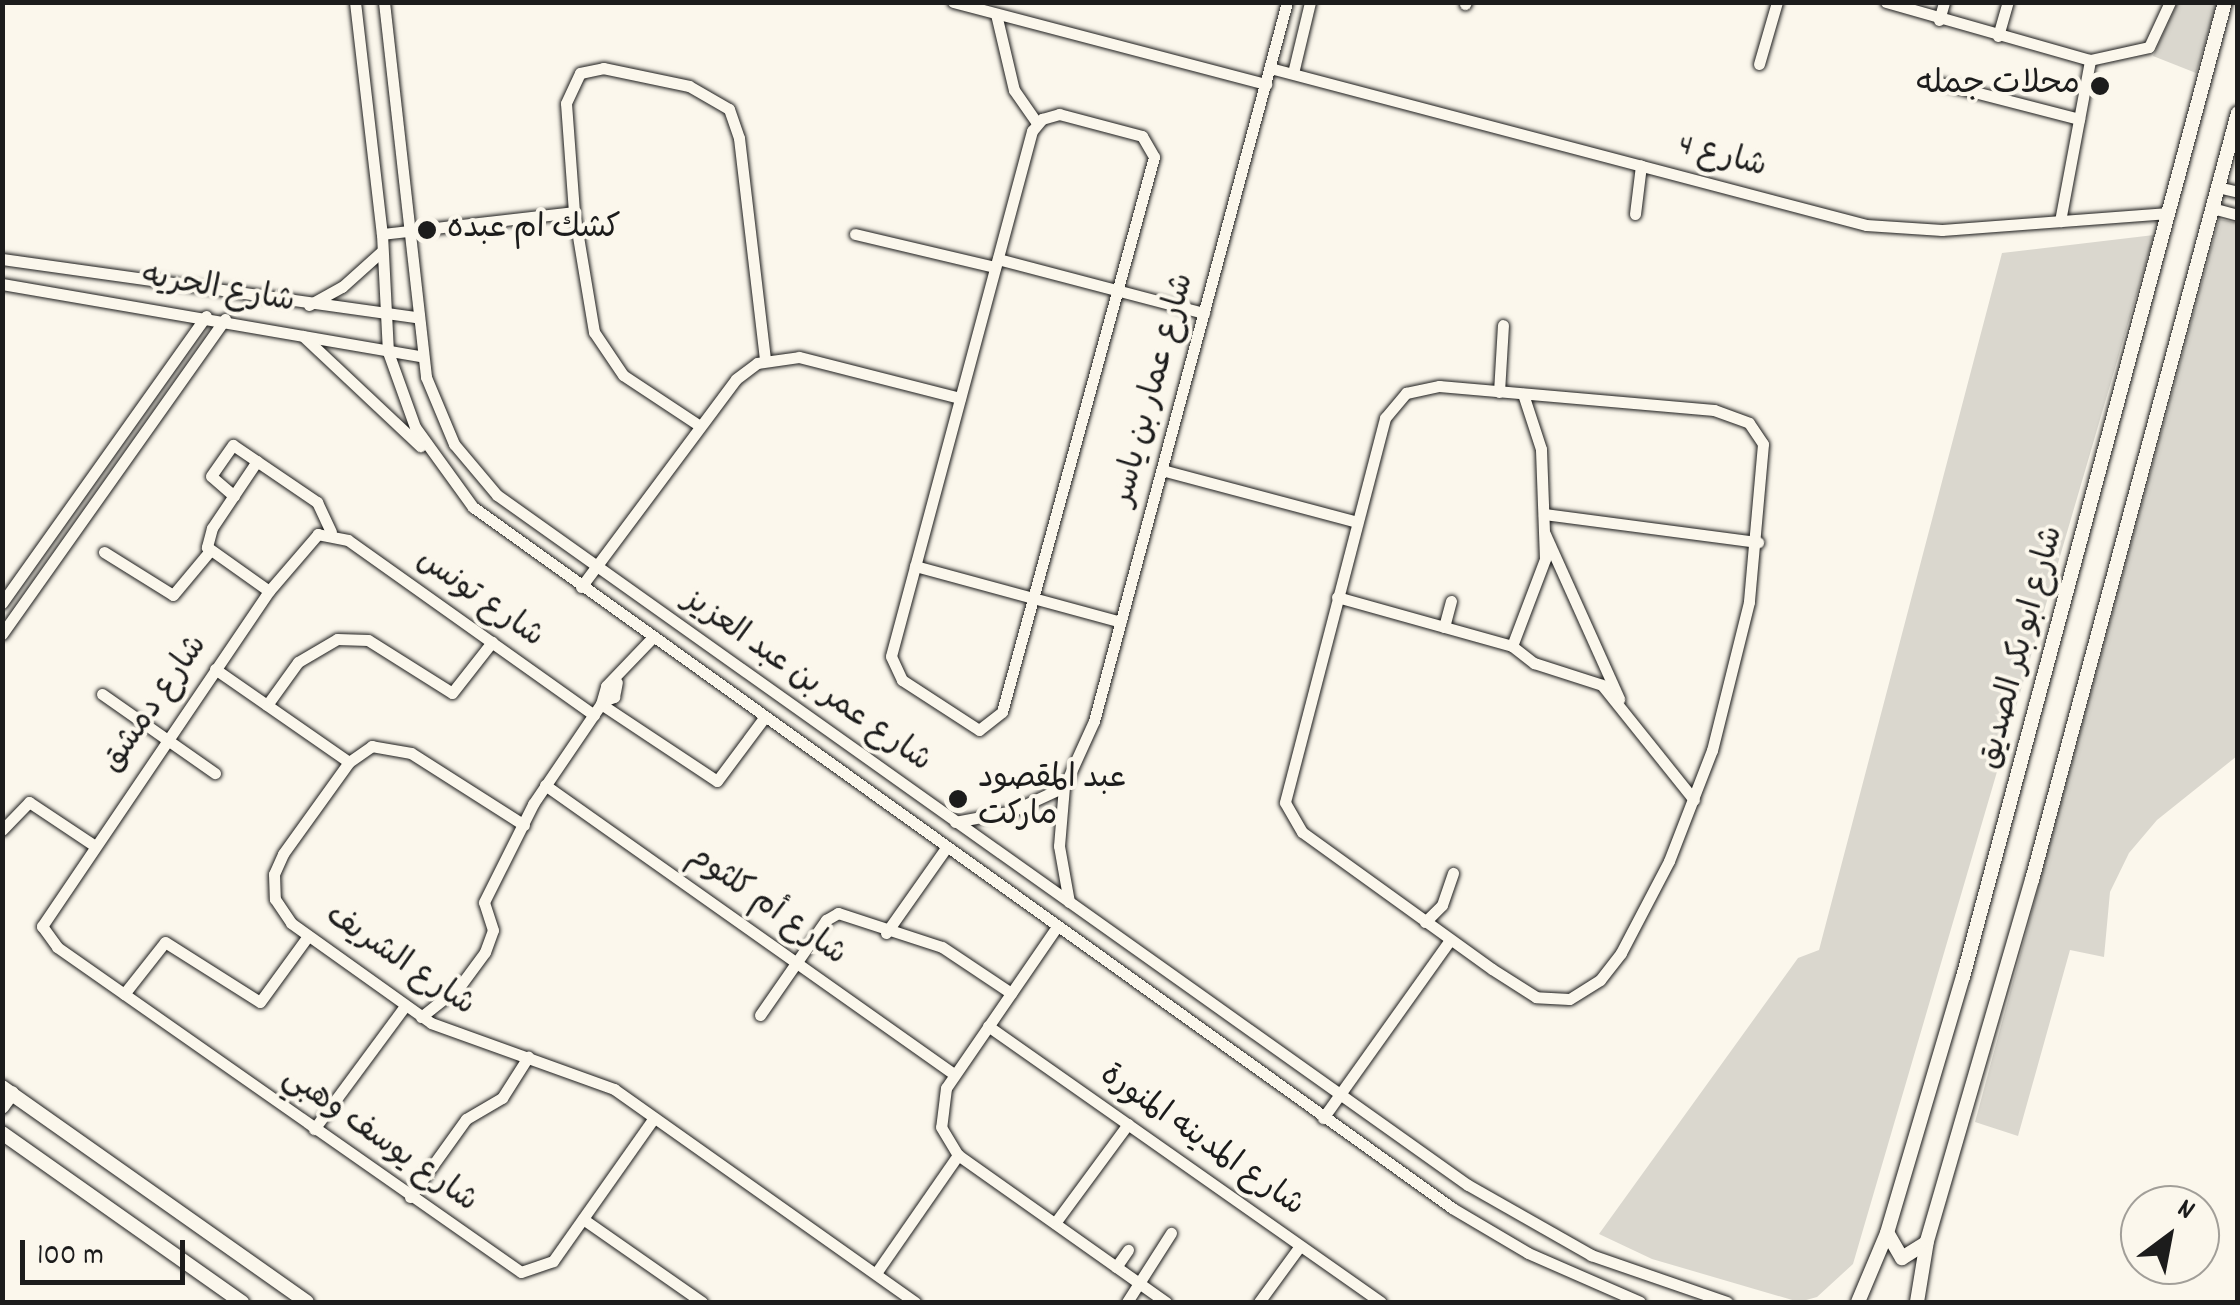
<!DOCTYPE html>
<meta charset="utf-8">
<style>
body{margin:0}
#map{position:relative;width:2240px;height:1305px;overflow:hidden;background:#fbf7ec;font-family:Dekko,"Playpen Sans Arabic",sans-serif}
div>[style]{position:absolute}
.green>*{inset:0;background:#dad7ce}
.roads{filter:drop-shadow(0 0 2px #1c1c1c) drop-shadow(0 0 2px #1c1c1c)}
.minor>*{height:11px;margin:-5.5px;padding:0 5.5px;transform-origin:5.5px;border-radius:5.5px;background:#fbf7ec}
.major>*{height:14px;margin:-7px;padding:0 7px;transform-origin:7px;border-radius:7px;background:#fbf7ec}
.dots>*{width:28px;height:28px;translate:-50% -50%;box-sizing:border-box;border:5px solid #fbf7ec;border-radius:50%}
span{translate:-50% -50%;white-space:nowrap;text-align:center;line-height:1.15;-webkit-text-stroke:8px #fbf7ec;paint-order:stroke}
.poi-label{font-size:32px;color:#1c1c1c}
.right{translate:-100% -50%;text-align:right}
.left{translate:0 -50%;text-align:left}
.street-label{font-size:32px;color:#1c1c1c}
.frame{position:absolute;inset:0;border:5px solid #1c1c1c;pointer-events:none}
.north{position:absolute;left:2120px;top:1185px;width:100px;height:100px;box-sizing:border-box;background:#fbf7ec;border:2px solid #a29f99;border-radius:50%;rotate:32deg;font-size:28px;font-weight:700;line-height:40px;text-align:center;color:#1c1c1c}
.north::after{content:'';display:block;margin:auto;width:35px;height:45px;background:#1c1c1c;clip-path:polygon(50% 0,100% 100%,50% 72%,0 100%)}
.scale{position:absolute;left:20px;top:1240px;width:165px;height:45px;box-sizing:border-box;border:5px solid #1c1c1c;border-top:0;padding-left:12px;font-size:30px;line-height:35px;white-space:nowrap;color:#1c1c1c;-webkit-text-stroke:8px #fbf7ec;paint-order:stroke}
</style>
<div id="map">
<div class="green">
<i style="clip-path:polygon(2178px 2px,2217px 3px,2196px 73px,2153px 56px)"></i>
<i style="clip-path:polygon(2219px 219px,2238px 223px,2237px 756px,2157px 820px,2129px 853px,2110px 892px,2104px 957px,2070px 950px,2018px 1136px,1975px 1122px)"></i>
<i style="clip-path:polygon(2154px 235px,1853px 1264px,1817px 1297px,1799px 1302px,1652px 1259px,1599px 1234px,1798px 958px,1819px 950px,2002px 253px)"></i>
</div>
<div class="roads">
<div class="minor">
<i style="left:355px;top:2px;width:234px;rotate:83.4deg"></i>
<i style="left:382px;top:234px;width:118px;rotate:87.1deg"></i>
<i style="left:388px;top:352px;width:80px;rotate:70.2deg"></i>
<i style="left:415px;top:427px;width:99px;rotate:54.1deg"></i>
<i style="left:473px;top:507px;width:1204px;rotate:35.6deg"></i>
<i style="left:1452px;top:1208px;width:88px;rotate:30.6deg"></i>
<i style="left:1528px;top:1253px;width:122px;rotate:23.6deg"></i>
<i style="left:384px;top:2px;width:377px;rotate:83.6deg"></i>
<i style="left:426px;top:377px;width:73px;rotate:67.3deg"></i>
<i style="left:454px;top:444px;width:67px;rotate:49.9deg"></i>
<i style="left:497px;top:495px;width:1191px;rotate:35.4deg"></i>
<i style="left:1468px;top:1185px;width:142px;rotate:29.6deg"></i>
<i style="left:1591px;top:1255px;width:144px;rotate:19.1deg"></i>
<i style="left:953px;top:2px;width:324px;rotate:14.7deg"></i>
<i style="left:1886px;top:2px;width:212px;rotate:15.9deg"></i>
<i style="left:2090px;top:60px;width:60px;rotate:-12.4deg"></i>
<i style="left:2149px;top:47px;width:50px;rotate:-65deg"></i>
<i style="left:1465px;top:4px;width:2px;rotate:-63deg"></i>
<i style="left:996px;top:14px;width:78px;rotate:76.7deg"></i>
<i style="left:1014px;top:90px;width:40px;rotate:55.1deg"></i>
<i style="left:1939px;top:20px;width:19px;rotate:-74deg"></i>
<i style="left:1998px;top:36px;width:35px;rotate:-74deg"></i>
<i style="left:1759px;top:64px;width:65px;rotate:-73.8deg"></i>
<i style="left:1270px;top:68px;width:616px;rotate:14.76deg"></i>
<i style="left:1866px;top:225px;width:76px;rotate:3.8deg"></i>
<i style="left:1942px;top:230px;width:227px;rotate:-4.3deg"></i>
<i style="left:1293px;top:73px;width:73px;rotate:-76.5deg"></i>
<i style="left:1932px;top:81px;width:152px;rotate:14.5deg"></i>
<i style="left:1059px;top:114px;width:86px;rotate:14.8deg"></i>
<i style="left:1142px;top:136px;width:24px;rotate:60deg"></i>
<i style="left:1154px;top:157px;width:575px;rotate:105.32deg"></i>
<i style="left:1002px;top:712px;width:29px;rotate:142deg"></i>
<i style="left:979px;top:730px;width:92px;rotate:-147deg"></i>
<i style="left:902px;top:680px;width:26px;rotate:-115deg"></i>
<i style="left:891px;top:656px;width:544px;rotate:-74.97deg"></i>
<i style="left:1032px;top:131px;width:16px;rotate:-50deg"></i>
<i style="left:1042px;top:119px;width:18px;rotate:-16deg"></i>
<i style="left:2217px;top:187px;width:22px;rotate:13deg"></i>
<i style="left:2212px;top:208px;width:27px;rotate:15deg"></i>
<i style="left:1635px;top:214px;width:49px;rotate:-83deg"></i>
<i style="left:2060px;top:221px;width:164px;rotate:-79.4deg"></i>
<i style="left:382px;top:234px;width:193px;rotate:-6.5deg"></i>
<i style="left:855px;top:234px;width:144px;rotate:13.3deg"></i>
<i style="left:2px;top:259px;width:417px;rotate:8deg"></i>
<i style="left:998px;top:259px;width:213px;rotate:14.7deg"></i>
<i style="left:2px;top:284px;width:427px;rotate:9.8deg"></i>
<i style="left:309px;top:305px;width:38px;rotate:-29deg"></i>
<i style="left:342px;top:287px;width:52px;rotate:-41.9deg"></i>
<i style="left:303px;top:336px;width:161px;rotate:43.2deg"></i>
<i style="left:1439px;top:386px;width:276px;rotate:5deg"></i>
<i style="left:1714px;top:410px;width:37px;rotate:20deg"></i>
<i style="left:1749px;top:423px;width:25px;rotate:56deg"></i>
<i style="left:1763px;top:444px;width:159px;rotate:95.1deg"></i>
<i style="left:1749px;top:602px;width:153px;rotate:104deg"></i>
<i style="left:1712px;top:750px;width:119px;rotate:111.2deg"></i>
<i style="left:1669px;top:861px;width:104px;rotate:117.6deg"></i>
<i style="left:1621px;top:953px;width:34px;rotate:128deg"></i>
<i style="left:1600px;top:980px;width:36px;rotate:148deg"></i>
<i style="left:1569px;top:999px;width:33px;rotate:-177deg"></i>
<i style="left:1536px;top:997px;width:52px;rotate:-147.5deg"></i>
<i style="left:1492px;top:969px;width:234px;rotate:-144.2deg"></i>
<i style="left:1302px;top:832px;width:34px;rotate:-120deg"></i>
<i style="left:1285px;top:802px;width:397px;rotate:-75.4deg"></i>
<i style="left:1385px;top:418px;width:33px;rotate:-50deg"></i>
<i style="left:1406px;top:393px;width:34px;rotate:-12deg"></i>
<i style="left:1499px;top:392px;width:67px;rotate:-86.6deg"></i>
<i style="left:700px;top:426px;width:92px;rotate:-146.5deg"></i>
<i style="left:623px;top:375px;width:52px;rotate:-124deg"></i>
<i style="left:594px;top:332px;width:122px;rotate:-99.5deg"></i>
<i style="left:574px;top:212px;width:109px;rotate:-94.2deg"></i>
<i style="left:566px;top:103px;width:33px;rotate:-65deg"></i>
<i style="left:580px;top:73px;width:24px;rotate:-12deg"></i>
<i style="left:603px;top:68px;width:88px;rotate:11.8deg"></i>
<i style="left:689px;top:86px;width:46px;rotate:29.9deg"></i>
<i style="left:729px;top:109px;width:31px;rotate:71deg"></i>
<i style="left:739px;top:138px;width:224px;rotate:83.3deg"></i>
<i style="left:257px;top:461px;width:81px;rotate:123.9deg"></i>
<i style="left:212px;top:528px;width:20px;rotate:105deg"></i>
<i style="left:207px;top:547px;width:76px;rotate:35.4deg"></i>
<i style="left:1162px;top:470px;width:202px;rotate:14.9deg"></i>
<i style="left:234px;top:496px;width:30px;rotate:-139deg"></i>
<i style="left:211px;top:476px;width:38px;rotate:-55deg"></i>
<i style="left:233px;top:445px;width:102px;rotate:34.2deg"></i>
<i style="left:317px;top:502px;width:33px;rotate:65deg"></i>
<i style="left:1544px;top:514px;width:216px;rotate:7.5deg"></i>
<i style="left:1545px;top:534px;width:181px;rotate:65.8deg"></i>
<i style="left:104px;top:552px;width:81px;rotate:31.9deg"></i>
<i style="left:173px;top:595px;width:56px;rotate:-50.1deg"></i>
<i style="left:915px;top:566px;width:213px;rotate:15.2deg"></i>
<i style="left:581px;top:587px;width:259px;rotate:-53.3deg"></i>
<i style="left:736px;top:379px;width:26px;rotate:-37deg"></i>
<i style="left:757px;top:363px;width:42px;rotate:-8.1deg"></i>
<i style="left:799px;top:357px;width:166px;rotate:14.3deg"></i>
<i style="left:1337px;top:597px;width:182px;rotate:15.6deg"></i>
<i style="left:1512px;top:646px;width:28px;rotate:38deg"></i>
<i style="left:1534px;top:663px;width:71px;rotate:17.9deg"></i>
<i style="left:1602px;top:685px;width:147px;rotate:51.3deg"></i>
<i style="left:2px;top:603px;width:352px;rotate:-54.6deg"></i>
<i style="left:1444px;top:627px;width:27px;rotate:-75deg"></i>
<i style="left:2px;top:634px;width:386px;rotate:-54.7deg"></i>
<i style="left:1512px;top:646px;width:93px;rotate:-69.2deg"></i>
<i style="left:1545px;top:559px;width:110px;rotate:-92.1deg"></i>
<i style="left:1541px;top:449px;width:58px;rotate:-108.1deg"></i>
<i style="left:215px;top:669px;width:163px;rotate:34.8deg"></i>
<i style="left:102px;top:694px;width:138px;rotate:35deg"></i>
<i style="left:603px;top:701px;width:12px;rotate:-20deg"></i>
<i style="left:614px;top:697px;width:15px;rotate:-79deg"></i>
<i style="left:601px;top:704px;width:139px;rotate:33.6deg"></i>
<i style="left:717px;top:781px;width:79px;rotate:-53.3deg"></i>
<i style="left:267px;top:705px;width:53px;rotate:-54.2deg"></i>
<i style="left:298px;top:662px;width:45px;rotate:-30.5deg"></i>
<i style="left:337px;top:639px;width:31px;rotate:2deg"></i>
<i style="left:368px;top:640px;width:99px;rotate:32.2deg"></i>
<i style="left:452px;top:693px;width:65px;rotate:-51.9deg"></i>
<i style="left:594px;top:715px;width:302px;rotate:-144.6deg"></i>
<i style="left:348px;top:540px;width:31px;rotate:-169deg"></i>
<i style="left:318px;top:534px;width:75px;rotate:130.7deg"></i>
<i style="left:269px;top:591px;width:405px;rotate:124.1deg"></i>
<i style="left:42px;top:926px;width:26px;rotate:54deg"></i>
<i style="left:57px;top:947px;width:566px;rotate:35.01deg"></i>
<i style="left:521px;top:1272px;width:34px;rotate:-19deg"></i>
<i style="left:553px;top:1261px;width:175px;rotate:-54.8deg"></i>
<i style="left:545px;top:785px;width:501px;rotate:35.25deg"></i>
<i style="left:955px;top:822px;width:58px;rotate:-10.9deg"></i>
<i style="left:1012px;top:811px;width:57px;rotate:-24.8deg"></i>
<i style="left:524px;top:825px;width:134px;rotate:-147.5deg"></i>
<i style="left:411px;top:753px;width:40px;rotate:-170deg"></i>
<i style="left:372px;top:746px;width:28px;rotate:145deg"></i>
<i style="left:349px;top:762px;width:113px;rotate:125.7deg"></i>
<i style="left:283px;top:854px;width:22px;rotate:114deg"></i>
<i style="left:274px;top:874px;width:25px;rotate:88deg"></i>
<i style="left:275px;top:899px;width:29px;rotate:56deg"></i>
<i style="left:291px;top:923px;width:172px;rotate:35.5deg"></i>
<i style="left:431px;top:1023px;width:195px;rotate:19.8deg"></i>
<i style="left:614px;top:1089px;width:369px;rotate:35.3deg"></i>
<i style="left:2px;top:830px;width:39px;rotate:-46deg"></i>
<i style="left:29px;top:802px;width:76px;rotate:33.7deg"></i>
<i style="left:1069px;top:902px;width:57px;rotate:-100.1deg"></i>
<i style="left:1059px;top:846px;width:59px;rotate:-85.2deg"></i>
<i style="left:1064px;top:787px;width:72px;rotate:-65.6deg"></i>
<i style="left:1094px;top:721px;width:744px;rotate:-74.97deg"></i>
<i style="left:1425px;top:922px;width:24px;rotate:-45deg"></i>
<i style="left:1442px;top:905px;width:34px;rotate:-71deg"></i>
<i style="left:1056px;top:928px;width:194px;rotate:124.5deg"></i>
<i style="left:946px;top:1088px;width:39px;rotate:97deg"></i>
<i style="left:941px;top:1127px;width:33px;rotate:59deg"></i>
<i style="left:958px;top:1155px;width:255px;rotate:35.3deg"></i>
<i style="left:886px;top:933px;width:104px;rotate:-54.8deg"></i>
<i style="left:124px;top:994px;width:66px;rotate:-51.7deg"></i>
<i style="left:165px;top:942px;width:112px;rotate:32.3deg"></i>
<i style="left:260px;top:1002px;width:82px;rotate:-54deg"></i>
<i style="left:760px;top:1015px;width:116px;rotate:-55.2deg"></i>
<i style="left:826px;top:920px;width:14px;rotate:-30deg"></i>
<i style="left:838px;top:913px;width:109px;rotate:18.1deg"></i>
<i style="left:942px;top:947px;width:83px;rotate:33.7deg"></i>
<i style="left:421px;top:1017px;width:50px;rotate:-38.5deg"></i>
<i style="left:460px;top:986px;width:42px;rotate:-53.7deg"></i>
<i style="left:485px;top:952px;width:23px;rotate:-70deg"></i>
<i style="left:493px;top:930px;width:29px;rotate:-108deg"></i>
<i style="left:484px;top:902px;width:110px;rotate:-63.4deg"></i>
<i style="left:533px;top:804px;width:121px;rotate:-55.8deg"></i>
<i style="left:601px;top:704px;width:19px;rotate:-74deg"></i>
<i style="left:606px;top:686px;width:66px;rotate:-46.2deg"></i>
<i style="left:988px;top:1026px;width:480px;rotate:35.1deg"></i>
<i style="left:1323px;top:1118px;width:219px;rotate:-54.5deg"></i>
<i style="left:314px;top:1129px;width:153px;rotate:-53.5deg"></i>
<i style="left:410px;top:1197px;width:96px;rotate:-54.3deg"></i>
<i style="left:466px;top:1119px;width:42px;rotate:-30.3deg"></i>
<i style="left:502px;top:1098px;width:49px;rotate:-57.6deg"></i>
<i style="left:583px;top:1219px;width:145px;rotate:34.9deg"></i>
<i style="left:1055px;top:1223px;width:123px;rotate:-53.6deg"></i>
<i style="left:1116px;top:1267px;width:21px;rotate:-55deg"></i>
<i style="left:876px;top:1273px;width:144px;rotate:-55.2deg"></i>
<i style="left:1127px;top:1302px;width:82px;rotate:-57.5deg"></i>
<i style="left:1259px;top:1302px;width:69px;rotate:-53.8deg"></i>
</div>
<div class="major">
<i style="left:2px;top:1087px;width:373px;rotate:35.2deg"></i>
<i style="left:2px;top:1107px;width:17px;rotate:-54deg"></i>
<i style="left:2px;top:1133px;width:294px;rotate:35.2deg"></i>
<i style="left:1888px;top:1234px;width:28px;rotate:60deg"></i>
<i style="left:1902px;top:1258px;width:28px;rotate:-32deg"></i>
<i style="left:1858px;top:1302px;width:75px;rotate:-67.2deg"></i>
<i style="left:1887px;top:1233px;width:267px;rotate:-73.5deg"></i>
<i style="left:1963px;top:977px;width:1010px;rotate:-74.96deg"></i>
<i style="left:1917px;top:1302px;width:62px;rotate:-80.7deg"></i>
<i style="left:1927px;top:1241px;width:376px;rotate:-73.8deg"></i>
<i style="left:2032px;top:880px;width:794px;rotate:-74.97deg"></i>
</div>
</div>
<div class="dots">
<i style="left:2100px;top:86px;background:#1c1c1c"></i>
<i style="left:427px;top:230px;background:#1c1c1c"></i>
<i style="left:958px;top:799px;background:#1c1c1c"></i>
</div>
<div class="poi-label">
<span class="right" style="left:2080px;top:86px">محلات جمله</span>
<span class="left" style="left:447px;top:230px">كشك ام عبده</span>
<span class="left" style="left:978px;top:799px">عبد المقصود<br>ماركت</span>
</div>
<div class="street-label">
<span style="left:1722px;top:158px;rotate:15deg">شارع 4</span>
<span style="left:218px;top:291px;rotate:10deg">شارع الحريه</span>
<span style="left:1155px;top:390px;rotate:-75deg">شارع عمار بن ياسر</span>
<span style="left:479px;top:600px;rotate:35deg">شارع تونس</span>
<span style="left:2023px;top:648px;rotate:-75deg">شارع ابو بكر الصديق</span>
<span style="left:806px;top:682px;rotate:35deg">شارع عمر بن عبد العزيز</span>
<span style="left:156px;top:705px;rotate:-55deg">شارع دمشق</span>
<span style="left:766px;top:907px;rotate:35deg">شارع أم كلثوم</span>
<span style="left:399px;top:962px;rotate:34deg">شارع الشريف</span>
<span style="left:379px;top:1141px;rotate:35deg">شارع يوسف وهبي</span>
<span style="left:1201px;top:1142px;rotate:35deg">شارع المدينه المنورة</span>
</div>
<div class="frame"></div>
<div class="north">N</div>
<div class="scale">100 m</div>
</div>
